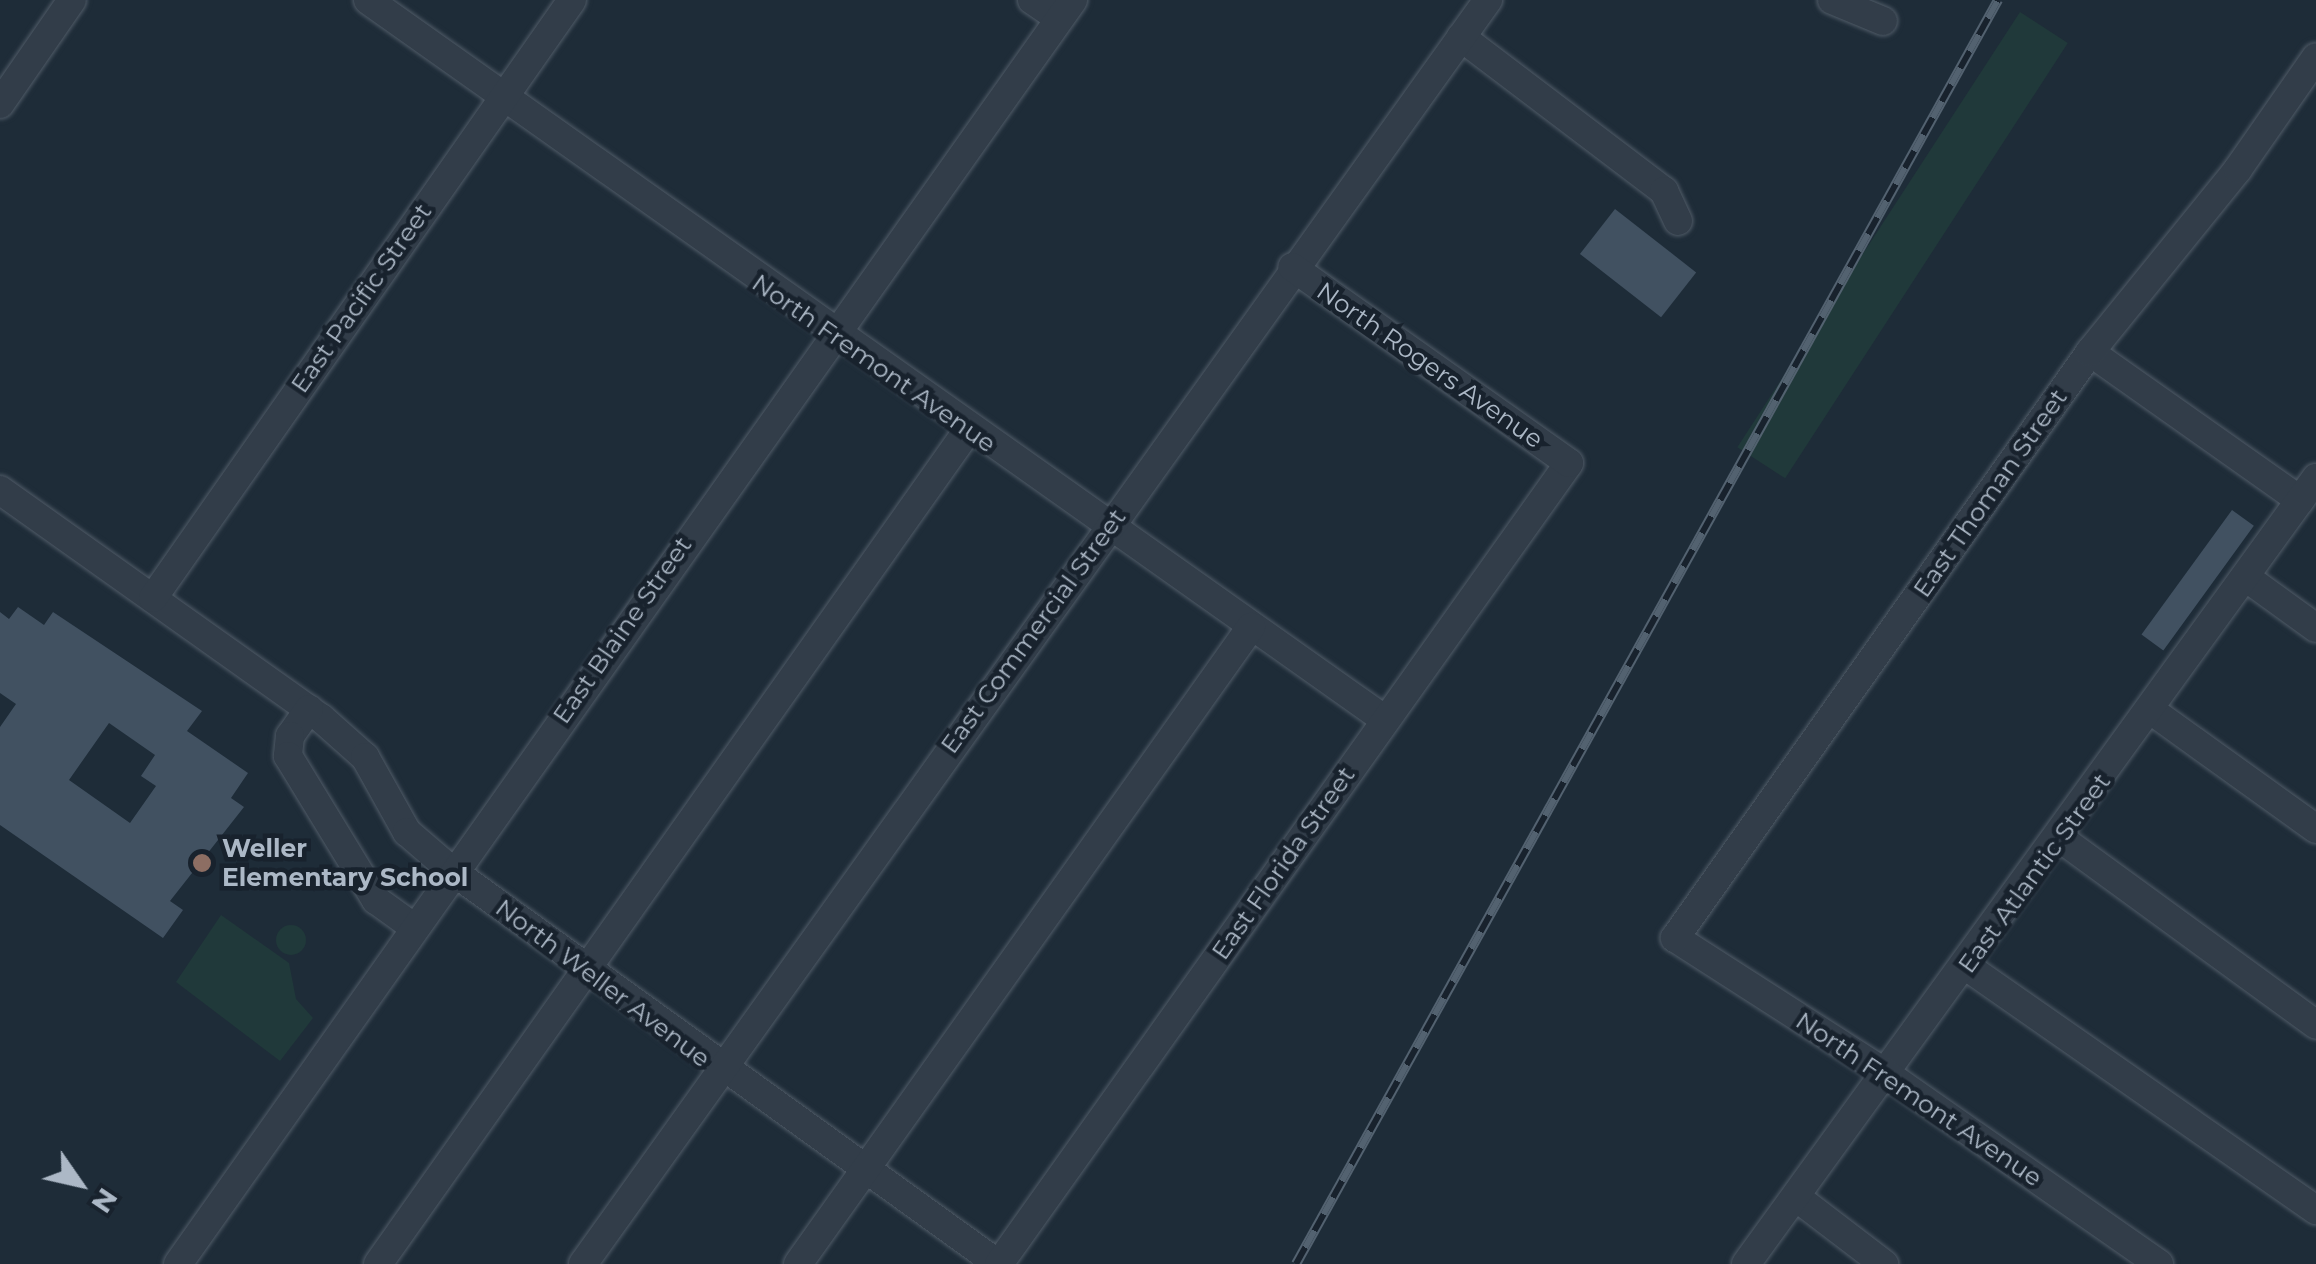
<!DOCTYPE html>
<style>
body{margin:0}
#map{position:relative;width:2316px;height:1264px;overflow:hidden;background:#1e2c38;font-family:Montserrat,sans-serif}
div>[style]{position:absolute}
.green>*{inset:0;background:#20393a;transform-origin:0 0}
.round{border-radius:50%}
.building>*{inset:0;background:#415161;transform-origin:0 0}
.roads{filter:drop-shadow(0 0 2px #505b67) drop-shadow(0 0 2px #505b67)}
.minor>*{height:28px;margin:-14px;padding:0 14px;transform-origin:14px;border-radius:14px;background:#323d49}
.rail>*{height:10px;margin-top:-5px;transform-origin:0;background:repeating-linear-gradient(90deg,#18222d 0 19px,#536270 0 38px);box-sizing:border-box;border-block:2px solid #536270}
.dots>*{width:28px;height:28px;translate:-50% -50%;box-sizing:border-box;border:5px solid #18222d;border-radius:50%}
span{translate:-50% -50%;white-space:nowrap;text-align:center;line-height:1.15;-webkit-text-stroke:9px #18222d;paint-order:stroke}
.street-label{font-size:25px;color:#acb8c6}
.poi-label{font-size:25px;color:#acb8c6;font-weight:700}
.left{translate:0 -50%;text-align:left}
.north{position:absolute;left:30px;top:1134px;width:100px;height:100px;-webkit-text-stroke:8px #18222d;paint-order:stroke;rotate:124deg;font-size:28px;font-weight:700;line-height:40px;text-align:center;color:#acb8c6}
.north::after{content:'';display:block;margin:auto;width:35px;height:45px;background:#acb8c6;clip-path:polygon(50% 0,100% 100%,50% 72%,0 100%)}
</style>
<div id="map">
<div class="green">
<i style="left:2020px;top:12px;width:57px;height:519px;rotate:33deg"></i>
<i style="clip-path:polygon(221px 915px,289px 963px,296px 999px,313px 1018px,280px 1061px,176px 982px)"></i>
<i class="round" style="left:276px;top:925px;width:30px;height:30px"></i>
</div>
<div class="building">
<i style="left:1615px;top:209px;width:103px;height:57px;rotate:38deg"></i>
<i style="left:2232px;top:510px;width:27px;height:154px;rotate:36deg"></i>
<i style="clip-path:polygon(evenodd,18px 607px,44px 625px,53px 612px,202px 711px,187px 731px,248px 773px,231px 798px,244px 807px,170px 901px,183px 910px,163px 938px,0 825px,0 727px,16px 704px,0 693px,0 612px,9px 619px,18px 607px,109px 723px,155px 755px,141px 776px,156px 786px,130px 823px,69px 780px,109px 723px)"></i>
</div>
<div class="roads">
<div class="minor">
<i style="left:368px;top:0;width:1245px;rotate:35.29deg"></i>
<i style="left:1032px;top:0;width:32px;rotate:34deg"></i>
<i style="left:1832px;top:0;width:55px;rotate:22.4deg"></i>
<i style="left:1461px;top:37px;width:255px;rotate:37.2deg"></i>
<i style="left:1664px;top:191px;width:33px;rotate:65deg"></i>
<i style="left:0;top:104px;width:126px;rotate:-55.3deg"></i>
<i style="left:2090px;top:352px;width:257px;rotate:35.2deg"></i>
<i style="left:0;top:490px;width:394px;rotate:35.4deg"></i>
<i style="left:321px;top:718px;width:59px;rotate:41.6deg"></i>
<i style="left:365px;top:757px;width:86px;rotate:60.8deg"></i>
<i style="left:407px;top:832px;width:58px;rotate:40.8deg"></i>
<i style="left:451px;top:870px;width:674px;rotate:35.76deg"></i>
<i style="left:2247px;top:578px;width:85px;rotate:35.9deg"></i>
<i style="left:153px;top:598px;width:730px;rotate:-54.98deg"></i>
<i style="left:309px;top:709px;width:33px;rotate:125deg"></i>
<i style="left:290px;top:736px;width:20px;rotate:96deg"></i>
<i style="left:288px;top:756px;width:169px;rotate:58.6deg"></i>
<i style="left:376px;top:900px;width:44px;rotate:35.8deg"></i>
<i style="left:2152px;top:711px;width:202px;rotate:35.7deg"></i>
<i style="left:2060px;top:838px;width:317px;rotate:36.1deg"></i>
<i style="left:1966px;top:966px;width:427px;rotate:34.9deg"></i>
<i style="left:1796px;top:1197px;width:111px;rotate:37.3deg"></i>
<i style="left:178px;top:1264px;width:1549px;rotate:-54.7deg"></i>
<i style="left:378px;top:1264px;width:1022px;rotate:-54.72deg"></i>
<i style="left:583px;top:1264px;width:1555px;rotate:-54.4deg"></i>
<i style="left:798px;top:1264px;width:782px;rotate:-54.58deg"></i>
<i style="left:999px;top:1264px;width:983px;rotate:-54.56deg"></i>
<i style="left:1569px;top:463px;width:339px;rotate:-144.7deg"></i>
<i style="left:1746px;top:1264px;width:971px;rotate:-54.05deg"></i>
<i style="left:2159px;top:1264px;width:332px;rotate:-145.1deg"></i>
<i style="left:1887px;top:1074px;width:252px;rotate:-147.3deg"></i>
<i style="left:1675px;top:938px;width:718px;rotate:-54.69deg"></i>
<i style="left:2090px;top:352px;width:235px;rotate:-51deg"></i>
<i style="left:2238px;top:169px;width:136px;rotate:-55.1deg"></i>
</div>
</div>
<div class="rail">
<i style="left:1296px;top:1264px;width:1446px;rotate:-60.95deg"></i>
</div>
<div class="dots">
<i style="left:202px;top:863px;background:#8d6e63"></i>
</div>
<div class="street-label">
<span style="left:361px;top:298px;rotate:-55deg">East Pacific Street</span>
<span style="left:874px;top:363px;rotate:35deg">North Fremont Avenue</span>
<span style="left:1430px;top:365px;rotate:35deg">North Rogers Avenue</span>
<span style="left:1990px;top:493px;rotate:-55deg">East Thoman Street</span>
<span style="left:622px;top:630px;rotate:-55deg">East Blaine Street</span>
<span style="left:1033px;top:631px;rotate:-54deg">East Commercial Street</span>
<span style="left:1283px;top:863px;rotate:-55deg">East Florida Street</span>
<span style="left:2034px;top:873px;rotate:-54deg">East Atlantic Street</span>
<span style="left:603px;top:983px;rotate:37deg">North Weller Avenue</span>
<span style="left:1919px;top:1099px;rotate:34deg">North Fremont Avenue</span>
</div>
<div class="poi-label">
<span class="left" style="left:222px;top:863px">Weller<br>Elementary School</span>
</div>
<div class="north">N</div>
</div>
